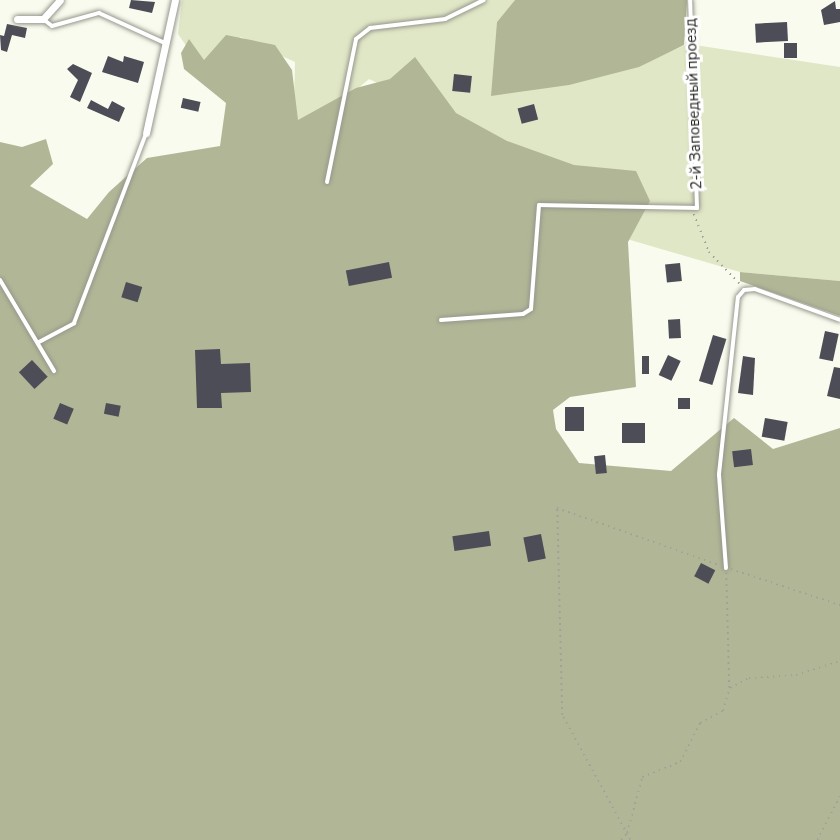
<!DOCTYPE html>
<meta charset="utf-8">
<style>
body{margin:0}
#map{position:relative;width:840px;height:840px;overflow:hidden;background:#f8fbee;font-family:"Nunito Sans",sans-serif}
div>[style]{position:absolute}
.green>*{inset:0;background:#e0e7c6}
.forest>*{inset:0;background:#b1b796}
.building>*{inset:0;background:#4d4d57;transform-origin:0 0}
.path>*{height:1.5px;margin-top:-0.75px;transform-origin:0;background:repeating-linear-gradient(90deg,#a0a299 0 1.5px,transparent 0 6px)}
.roads{filter:drop-shadow(0 0 2px #95978c) drop-shadow(0 0 2px #95978c)}
.lane>*{height:4px;margin:-2px;padding:0 2px;transform-origin:2px;border-radius:2px;background:#fff}
.street>*{height:7px;margin:-3.5px;padding:0 3.5px;transform-origin:3.5px;border-radius:3.5px;background:#fff}
span{translate:-50% -50%;white-space:nowrap;text-align:center;line-height:1.15;-webkit-text-stroke:6px #fff;paint-order:stroke}
.street-label{font-size:15px;color:#1d1e1a}
</style>
<div id="map">
<div class="green">
<i style="clip-path:polygon(182px 0,515px 0,497px 22px,641px 64px,688px 44px,840px 67px,840px 281px,740px 272px,620px 237px,576px 168px,510px 145px,369px 79px,332px 110px,292px 179px,295px 62px,241px 37px,201px 67px,178px 34px)"></i>
</div>
<div class="forest">
<i style="clip-path:polygon(515px 0,687px 0,684px 45px,639px 67px,569px 85px,491px 96px,497px 22px)"></i>
<i style="clip-path:polygon(226px 35px,275px 45px,292px 70px,298px 120px,356px 88px,390px 79px,415px 57px,456px 113px,507px 141px,574px 165px,636px 171px,650px 201px,628px 242px,636px 387px,570px 397px,553px 410px,556px 429px,579px 463px,671px 471px,734px 418px,773px 449px,840px 428px,840px 840px,0 840px,0 142px,22px 147px,46px 139px,53px 164px,30px 186px,87px 219px,109px 192px,147px 158px,220px 146px,226px 103px,184px 69px,181px 53px,189px 39px,204px 60px)"></i>
<i style="clip-path:polygon(740px 272px,840px 281px,840px 316px,740px 281px)"></i>
</div>
<div class="building">
<i style="clip-path:polygon(131px 0,155px 2px,152px 13px,129px 8px)"></i>
<i style="clip-path:polygon(835px 1px,836px 9px,840px 9px,840px 22px,824px 25px,821px 10px)"></i>
<i style="left:787px;top:22px;width:19px;height:32px;rotate:87deg"></i>
<i style="clip-path:polygon(7px 24px,27px 28px,25px 38px,12px 35px,7px 52px,1px 50px,0 35px,4px 36px)"></i>
<i style="left:784px;top:43px;width:13px;height:15px"></i>
<i style="clip-path:polygon(108px 56px,123px 62px,124px 56px,144px 62px,138px 83px,102px 72px)"></i>
<i style="clip-path:polygon(73px 64px,92px 73px,80px 102px,70px 97px,78px 80px,67px 69px)"></i>
<i style="left:454px;top:74px;width:18px;height:17px;rotate:6deg"></i>
<i style="left:183px;top:98px;width:18px;height:10px;rotate:13deg"></i>
<i style="clip-path:polygon(91px 100px,108px 109px,112px 101px,125px 108px,119px 122px,87px 108px)"></i>
<i style="left:534px;top:104px;width:16px;height:17px;rotate:75deg"></i>
<i style="left:389px;top:262px;width:16px;height:44px;rotate:79deg"></i>
<i style="left:680px;top:263px;width:18px;height:15px;rotate:84deg"></i>
<i style="left:126px;top:282px;width:17px;height:16px;rotate:17deg"></i>
<i style="left:680px;top:319px;width:19px;height:12px;rotate:87deg"></i>
<i style="left:825px;top:331px;width:14px;height:28px;rotate:12deg"></i>
<i style="left:713px;top:335px;width:14px;height:48px;rotate:17deg"></i>
<i style="clip-path:polygon(220px 349px,221px 364px,250px 363px,251px 392px,221px 393px,222px 408px,197px 408px,195px 350px)"></i>
<i style="left:668px;top:355px;width:14px;height:22px;rotate:25deg"></i>
<i style="left:642px;top:356px;width:7px;height:18px"></i>
<i style="clip-path:polygon(743px 356px,755px 358px,753px 395px,738px 393px)"></i>
<i style="left:32px;top:360px;width:23px;height:18px;rotate:47deg"></i>
<i style="clip-path:polygon(834px 367px,840px 368px,840px 399px,827px 396px)"></i>
<i style="left:678px;top:398px;width:12px;height:11px"></i>
<i style="left:60px;top:403px;width:15px;height:17px;rotate:23deg"></i>
<i style="left:106px;top:403px;width:15px;height:11px;rotate:11deg"></i>
<i style="left:565px;top:407px;width:19px;height:24px"></i>
<i style="left:765px;top:418px;width:23px;height:19px;rotate:10deg"></i>
<i style="left:622px;top:423px;width:23px;height:20px"></i>
<i style="left:751px;top:449px;width:16px;height:19px;rotate:83deg"></i>
<i style="left:605px;top:455px;width:18px;height:11px;rotate:84deg"></i>
<i style="left:489px;top:531px;width:15px;height:37px;rotate:82deg"></i>
<i style="left:541px;top:534px;width:25px;height:18px;rotate:79deg"></i>
<i style="left:701px;top:563px;width:16px;height:15px;rotate:27deg"></i>
</div>
<div class="path">
<i style="left:694px;top:214px;width:41px;rotate:68.5deg"></i>
<i style="left:709px;top:252px;width:45px;rotate:45.9deg"></i>
<i style="left:731px;top:569px;width:115px;rotate:18.3deg"></i>
<i style="left:730px;top:688px;width:21px;rotate:-28deg"></i>
<i style="left:749px;top:678px;width:47px;rotate:-3.7deg"></i>
<i style="left:796px;top:675px;width:46px;rotate:-17.7deg"></i>
<i style="left:621px;top:840px;width:9px;rotate:-49deg"></i>
<i style="left:627px;top:833px;width:58px;rotate:-75deg"></i>
<i style="left:642px;top:777px;width:41px;rotate:-21.5deg"></i>
<i style="left:680px;top:762px;width:44px;rotate:-62.9deg"></i>
<i style="left:700px;top:723px;width:26px;rotate:-28deg"></i>
<i style="left:723px;top:711px;width:24px;rotate:-75deg"></i>
<i style="left:729px;top:688px;width:115px;rotate:-91.5deg"></i>
<i style="left:630px;top:840px;width:142px;rotate:-118.5deg"></i>
<i style="left:562px;top:715px;width:207px;rotate:-91.4deg"></i>
<i style="left:557px;top:508px;width:172px;rotate:19.4deg"></i>
<i style="left:817px;top:840px;width:50px;rotate:-62.4deg"></i>
</div>
<div class="roads">
<div class="lane">
<i style="left:43px;top:19px;width:11px;rotate:38deg"></i>
<i style="left:52px;top:26px;width:49px;rotate:-15.5deg"></i>
<i style="left:99px;top:13px;width:75px;rotate:24.5deg"></i>
<i style="left:327px;top:182px;width:146px;rotate:-78.5deg"></i>
<i style="left:356px;top:39px;width:18px;rotate:-38deg"></i>
<i style="left:370px;top:28px;width:76px;rotate:-6.8deg"></i>
<i style="left:445px;top:19px;width:43px;rotate:-26deg"></i>
<i style="left:0;top:280px;width:106px;rotate:59.3deg"></i>
<i style="left:441px;top:320px;width:82px;rotate:-4.2deg"></i>
<i style="left:523px;top:314px;width:9px;rotate:-32deg"></i>
<i style="left:531px;top:309px;width:104px;rotate:-85.6deg"></i>
<i style="left:539px;top:205px;width:158px;rotate:1.1deg"></i>
<i style="left:697px;top:208px;width:208px;rotate:-91.9deg"></i>
<i style="left:39px;top:342px;width:40px;rotate:-28deg"></i>
<i style="left:74px;top:323px;width:203px;rotate:-69.2deg"></i>
<i style="left:726px;top:568px;width:94px;rotate:-94.3deg"></i>
<i style="left:719px;top:474px;width:178px;rotate:-83.9deg"></i>
<i style="left:738px;top:297px;width:9px;rotate:-49deg"></i>
<i style="left:744px;top:290px;width:11px;rotate:-5deg"></i>
<i style="left:755px;top:289px;width:90px;rotate:20deg"></i>
</div>
<div class="street">
<i style="left:17px;top:19px;width:26px"></i>
<i style="left:43px;top:19px;width:25px;rotate:-48deg"></i>
<i style="left:146px;top:133px;width:136px;rotate:-77.7deg"></i>
</div>
</div>
<div class="street-label">
<span style="left:694px;top:104px;rotate:-92deg">2-й Заповедный проезд</span>
</div>
</div>
